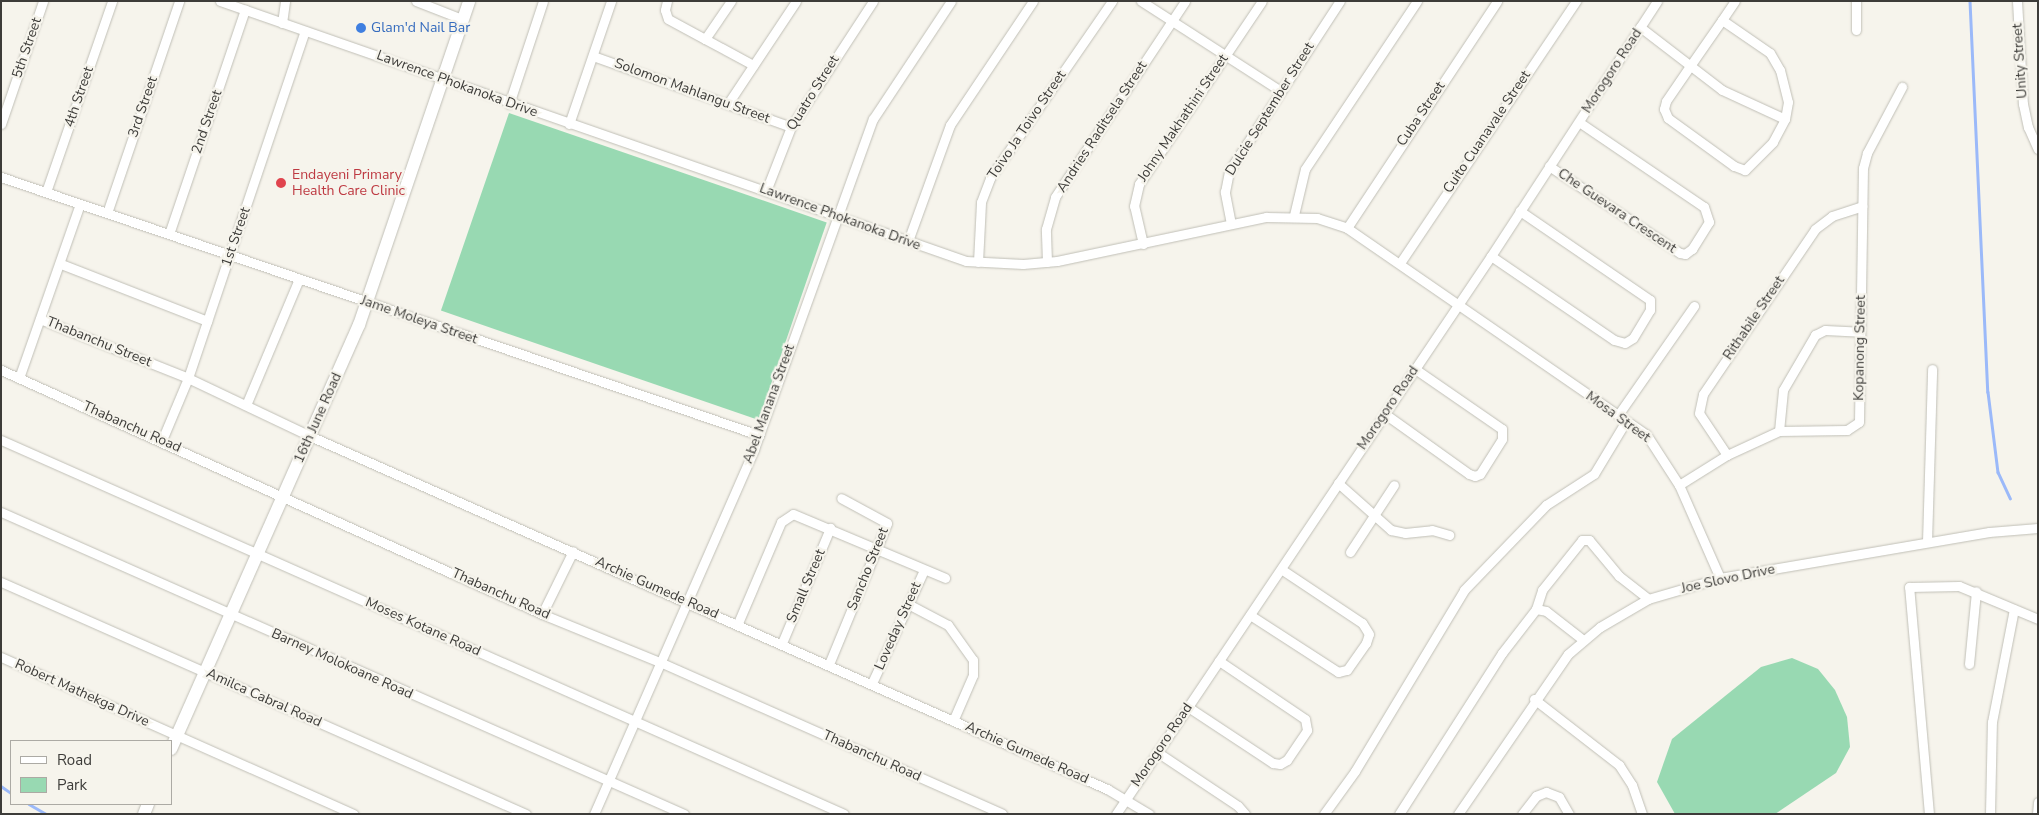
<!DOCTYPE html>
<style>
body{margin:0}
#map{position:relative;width:2039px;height:815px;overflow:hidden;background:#f6f4ec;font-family:"Nunito Sans",sans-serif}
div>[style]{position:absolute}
.green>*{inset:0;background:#98d9b2;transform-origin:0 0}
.stream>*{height:2.5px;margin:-1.25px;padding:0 1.25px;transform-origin:1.25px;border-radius:1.25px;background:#9bb9f9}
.roads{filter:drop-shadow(0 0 1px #c0bfb6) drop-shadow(0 0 1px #c0bfb6)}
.street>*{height:9px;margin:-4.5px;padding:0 4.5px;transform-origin:4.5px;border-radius:4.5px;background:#fff}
.secondary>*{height:12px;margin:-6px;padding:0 6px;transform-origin:6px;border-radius:6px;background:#fff}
.dots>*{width:14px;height:14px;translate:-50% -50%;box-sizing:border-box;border:2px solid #f6f4ec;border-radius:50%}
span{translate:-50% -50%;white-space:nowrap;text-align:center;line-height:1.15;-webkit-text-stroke:4.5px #f6f4ec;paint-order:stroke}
.shop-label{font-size:14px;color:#366cbe}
.left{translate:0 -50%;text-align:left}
.street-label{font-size:14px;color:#3d3c39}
.health-label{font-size:14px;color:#be3a42}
.frame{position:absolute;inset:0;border:2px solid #3d3c39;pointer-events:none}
.legend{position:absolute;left:10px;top:740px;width:162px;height:65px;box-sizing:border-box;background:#f6f4ec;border:1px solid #acaaa4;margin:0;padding:6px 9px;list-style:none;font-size:15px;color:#3d3c39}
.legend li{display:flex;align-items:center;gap:10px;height:25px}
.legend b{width:25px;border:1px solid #acaaa4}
</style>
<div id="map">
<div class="green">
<i style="left:509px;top:113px;width:336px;height:209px;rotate:19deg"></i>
<i style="clip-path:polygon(1792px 658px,1818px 669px,1835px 690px,1847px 717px,1850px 747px,1836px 773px,1775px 814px,1675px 814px,1657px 782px,1672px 739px,1761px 667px)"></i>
</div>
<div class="stream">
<i style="left:1970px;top:1px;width:391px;rotate:87.4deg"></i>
<i style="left:1988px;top:392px;width:81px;rotate:82.9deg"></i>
<i style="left:1998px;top:472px;width:29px;rotate:65deg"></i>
<i style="left:1px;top:786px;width:12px;rotate:35deg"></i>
<i style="left:29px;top:804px;width:20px;rotate:30deg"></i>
</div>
<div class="roads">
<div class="street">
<i style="left:220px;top:1px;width:790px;rotate:19.21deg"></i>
<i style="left:966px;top:261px;width:57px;rotate:3deg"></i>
<i style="left:1023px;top:264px;width:34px;rotate:-5deg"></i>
<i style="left:1057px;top:261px;width:214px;rotate:-11.9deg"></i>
<i style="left:1266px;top:217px;width:51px;rotate:1.1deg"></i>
<i style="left:1317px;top:218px;width:32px;rotate:18deg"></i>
<i style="left:1347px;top:228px;width:363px;rotate:34.6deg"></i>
<i style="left:1646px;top:434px;width:61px;rotate:57.1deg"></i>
<i style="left:1679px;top:485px;width:102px;rotate:66.2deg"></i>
<i style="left:416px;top:1px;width:49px;rotate:21.4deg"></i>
<i style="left:667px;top:1px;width:9px;rotate:103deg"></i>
<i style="left:665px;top:10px;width:9px;rotate:72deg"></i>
<i style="left:668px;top:19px;width:42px;rotate:28.4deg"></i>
<i style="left:731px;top:1px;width:46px;rotate:124.4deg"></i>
<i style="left:705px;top:39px;width:55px;rotate:28.4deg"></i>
<i style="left:1141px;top:1px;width:164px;rotate:32.8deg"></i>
<i style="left:1856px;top:1px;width:29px;rotate:90deg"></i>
<i style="left:2017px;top:1px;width:103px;rotate:86.7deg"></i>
<i style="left:2023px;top:104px;width:24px;rotate:78deg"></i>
<i style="left:2028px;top:127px;width:24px;rotate:66deg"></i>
<i style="left:1722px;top:20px;width:58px;rotate:34.5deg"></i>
<i style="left:1770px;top:53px;width:20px;rotate:60deg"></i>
<i style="left:1780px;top:70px;width:33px;rotate:76deg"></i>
<i style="left:1788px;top:102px;width:17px;rotate:100deg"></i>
<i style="left:1785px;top:119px;width:26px;rotate:118deg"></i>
<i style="left:1773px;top:142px;width:40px;rotate:135deg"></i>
<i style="left:1745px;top:170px;width:12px;rotate:-160deg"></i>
<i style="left:1734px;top:166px;width:82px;rotate:-144deg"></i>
<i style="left:1668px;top:118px;width:10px;rotate:-114deg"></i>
<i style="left:1664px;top:109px;width:8px;rotate:-76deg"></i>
<i style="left:1666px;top:101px;width:42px;rotate:-55.6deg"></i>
<i style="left:1690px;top:66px;width:56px;rotate:-55.2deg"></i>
<i style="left:1722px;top:20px;width:23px;rotate:-56deg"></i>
<i style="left:282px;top:23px;width:22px;rotate:-82deg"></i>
<i style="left:1640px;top:27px;width:103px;rotate:37.5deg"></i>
<i style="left:1722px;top:90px;width:69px;rotate:24.7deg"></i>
<i style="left:593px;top:56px;width:210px;rotate:19.7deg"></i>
<i style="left:729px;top:102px;width:121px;rotate:-56.4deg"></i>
<i style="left:509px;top:104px;width:108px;rotate:-71.7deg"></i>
<i style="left:1px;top:124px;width:130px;rotate:-71.1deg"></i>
<i style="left:569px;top:124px;width:130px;rotate:-71.1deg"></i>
<i style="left:1549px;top:166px;width:157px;rotate:33.6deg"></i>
<i style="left:1680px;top:253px;width:5px;rotate:11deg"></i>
<i style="left:1685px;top:254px;width:9px;rotate:-36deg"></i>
<i style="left:1692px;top:249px;width:32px;rotate:-58deg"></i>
<i style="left:1709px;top:222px;width:16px;rotate:-108deg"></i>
<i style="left:1704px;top:207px;width:151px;rotate:-145.8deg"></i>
<i style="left:1px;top:177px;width:801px;rotate:18.8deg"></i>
<i style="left:766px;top:191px;width:69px;rotate:-68.7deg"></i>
<i style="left:791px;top:127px;width:150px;rotate:-56.9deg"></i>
<i style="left:46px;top:192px;width:202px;rotate:-70.9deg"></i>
<i style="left:107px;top:213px;width:224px;rotate:-71.2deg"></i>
<i style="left:1294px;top:215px;width:47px;rotate:-76.6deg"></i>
<i style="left:1305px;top:169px;width:202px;rotate:-56.3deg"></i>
<i style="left:1231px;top:224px;width:33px;rotate:-101deg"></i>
<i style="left:1225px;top:192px;width:21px;rotate:-79deg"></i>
<i style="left:1229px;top:171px;width:203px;rotate:-56.9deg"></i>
<i style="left:1347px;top:228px;width:272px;rotate:-56.5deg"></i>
<i style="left:169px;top:234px;width:237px;rotate:-71.3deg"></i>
<i style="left:908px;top:241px;width:123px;rotate:-70.1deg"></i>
<i style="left:950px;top:125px;width:149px;rotate:-56.2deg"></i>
<i style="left:1143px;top:244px;width:39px;rotate:-103deg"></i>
<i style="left:1134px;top:206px;width:23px;rotate:-77deg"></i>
<i style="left:1139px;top:184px;width:220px;rotate:-56.1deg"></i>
<i style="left:1491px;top:256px;width:149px;rotate:34.3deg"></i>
<i style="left:1614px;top:340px;width:11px;rotate:15deg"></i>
<i style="left:1625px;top:343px;width:9px;rotate:-32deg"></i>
<i style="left:1633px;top:338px;width:33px;rotate:-59deg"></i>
<i style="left:1650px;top:310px;width:10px;rotate:-90deg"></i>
<i style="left:1650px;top:300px;width:158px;rotate:-145.6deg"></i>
<i style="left:978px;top:262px;width:60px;rotate:-87.1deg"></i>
<i style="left:981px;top:202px;width:26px;rotate:-69deg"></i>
<i style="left:990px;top:178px;width:215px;rotate:-55.4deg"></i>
<i style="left:1047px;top:262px;width:33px;rotate:-92deg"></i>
<i style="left:1046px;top:229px;width:33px;rotate:-74deg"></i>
<i style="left:1055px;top:197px;width:235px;rotate:-56.4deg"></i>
<i style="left:1400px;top:263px;width:316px;rotate:-56.1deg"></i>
<i style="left:61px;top:264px;width:157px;rotate:21.3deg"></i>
<i style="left:40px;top:319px;width:159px;rotate:21.7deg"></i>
<i style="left:188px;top:378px;width:135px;rotate:25.4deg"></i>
<i style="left:310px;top:436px;width:872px;rotate:23.89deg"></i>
<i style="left:1107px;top:789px;width:49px;rotate:30.8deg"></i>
<i style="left:1px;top:370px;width:593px;rotate:24.28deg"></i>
<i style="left:542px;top:614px;width:130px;rotate:22.2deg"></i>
<i style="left:662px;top:663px;width:372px;rotate:23.9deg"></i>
<i style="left:19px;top:378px;width:184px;rotate:-70.7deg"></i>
<i style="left:246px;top:405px;width:137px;rotate:-67.2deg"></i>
<i style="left:1385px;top:414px;width:103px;rotate:35.5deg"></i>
<i style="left:1469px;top:474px;width:6px;rotate:18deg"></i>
<i style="left:1475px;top:476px;width:5px;rotate:-22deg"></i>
<i style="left:1480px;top:474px;width:41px;rotate:-57.8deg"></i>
<i style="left:1502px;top:439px;width:10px;rotate:-90deg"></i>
<i style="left:1502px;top:429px;width:106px;rotate:-145.4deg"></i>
<i style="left:1618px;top:415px;width:133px;rotate:-55.1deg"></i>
<i style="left:1779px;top:431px;width:41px;rotate:-84.4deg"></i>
<i style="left:1783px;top:390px;width:64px;rotate:-59.8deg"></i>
<i style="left:1815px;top:335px;width:11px;rotate:-27deg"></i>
<i style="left:1825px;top:330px;width:35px;rotate:3deg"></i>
<i style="left:1px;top:440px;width:922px;rotate:23.92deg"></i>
<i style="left:162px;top:440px;width:67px;rotate:-67.2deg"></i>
<i style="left:188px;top:378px;width:366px;rotate:-71.4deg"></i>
<i style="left:1727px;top:455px;width:50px;rotate:-123.7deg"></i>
<i style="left:1699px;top:413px;width:19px;rotate:-78deg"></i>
<i style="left:1703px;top:394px;width:199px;rotate:-55.8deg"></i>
<i style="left:1815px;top:229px;width:21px;rotate:-37deg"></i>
<i style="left:1832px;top:216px;width:32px;rotate:-18deg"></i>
<i style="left:1338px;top:483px;width:71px;rotate:41.6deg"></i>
<i style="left:1391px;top:530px;width:14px;rotate:12deg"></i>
<i style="left:1405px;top:533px;width:27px;rotate:-6deg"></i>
<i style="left:1432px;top:530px;width:18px;rotate:16deg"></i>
<i style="left:1679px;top:485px;width:57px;rotate:-32deg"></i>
<i style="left:1727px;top:455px;width:57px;rotate:-24.8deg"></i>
<i style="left:1779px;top:431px;width:68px;rotate:-0.8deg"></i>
<i style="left:1847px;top:430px;width:14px;rotate:-34deg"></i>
<i style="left:1859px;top:422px;width:254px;rotate:-89.1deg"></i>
<i style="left:1863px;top:168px;width:16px;rotate:-75deg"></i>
<i style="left:1867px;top:153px;width:75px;rotate:-62.1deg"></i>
<i style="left:1px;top:512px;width:747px;rotate:23.85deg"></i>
<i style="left:1927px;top:542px;width:173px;rotate:-88.3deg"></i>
<i style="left:1350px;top:552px;width:80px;rotate:-56.7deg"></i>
<i style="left:1px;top:582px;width:574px;rotate:23.84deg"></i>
<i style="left:908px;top:604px;width:45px;rotate:27.7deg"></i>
<i style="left:948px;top:625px;width:43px;rotate:54.5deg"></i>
<i style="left:973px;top:660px;width:15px;rotate:90deg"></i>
<i style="left:973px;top:675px;width:50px;rotate:113.5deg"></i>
<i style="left:1536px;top:609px;width:10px;rotate:11deg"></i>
<i style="left:1546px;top:611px;width:46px;rotate:37.9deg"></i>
<i style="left:542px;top:614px;width:70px;rotate:-63.8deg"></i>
<i style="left:1250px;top:615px;width:105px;rotate:32.9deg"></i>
<i style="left:1338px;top:672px;width:9px;rotate:-13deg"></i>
<i style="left:1347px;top:670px;width:33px;rotate:-55deg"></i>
<i style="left:1366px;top:643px;width:9px;rotate:-72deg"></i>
<i style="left:1369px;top:634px;width:13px;rotate:-122deg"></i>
<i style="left:1362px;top:623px;width:97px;rotate:-146.3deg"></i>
<i style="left:738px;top:623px;width:110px;rotate:-66.9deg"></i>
<i style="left:781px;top:522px;width:14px;rotate:-34deg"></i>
<i style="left:793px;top:514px;width:165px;rotate:22.8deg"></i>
<i style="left:782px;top:643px;width:125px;rotate:-67.3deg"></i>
<i style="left:1px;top:657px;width:386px;rotate:24deg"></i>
<i style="left:829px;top:664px;width:152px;rotate:-67.6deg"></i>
<i style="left:887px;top:523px;width:52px;rotate:-151.5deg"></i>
<i style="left:1969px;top:664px;width:73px;rotate:-84.5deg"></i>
<i style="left:872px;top:683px;width:124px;rotate:-65.3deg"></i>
<i style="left:1534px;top:699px;width:108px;rotate:37.8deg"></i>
<i style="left:1619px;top:765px;width:24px;rotate:57deg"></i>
<i style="left:1632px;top:785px;width:31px;rotate:71deg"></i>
<i style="left:1188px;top:707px;width:102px;rotate:33.4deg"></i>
<i style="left:1273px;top:763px;width:7px;rotate:8deg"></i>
<i style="left:1280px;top:764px;width:8px;rotate:-30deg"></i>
<i style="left:1287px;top:760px;width:36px;rotate:-56deg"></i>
<i style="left:1307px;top:730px;width:11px;rotate:-100deg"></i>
<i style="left:1305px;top:719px;width:104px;rotate:-146deg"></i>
<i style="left:1157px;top:752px;width:97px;rotate:33.7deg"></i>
<i style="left:1238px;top:806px;width:11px;rotate:49deg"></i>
<i style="left:594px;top:814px;width:399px;rotate:-66.3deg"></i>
<i style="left:754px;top:449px;width:351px;rotate:-70.2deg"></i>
<i style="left:873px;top:119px;width:141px;rotate:-56.5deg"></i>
<i style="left:1116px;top:814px;width:672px;rotate:-56.1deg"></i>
<i style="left:1491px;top:256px;width:304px;rotate:-56.9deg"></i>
<i style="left:1324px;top:814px;width:53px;rotate:-54.2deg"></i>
<i style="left:1355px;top:771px;width:211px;rotate:-58.9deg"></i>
<i style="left:1464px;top:590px;width:118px;rotate:-46deg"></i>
<i style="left:1546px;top:505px;width:57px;rotate:-32.9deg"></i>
<i style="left:1594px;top:474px;width:62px;rotate:-58.9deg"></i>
<i style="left:1399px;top:814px;width:191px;rotate:-57.4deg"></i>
<i style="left:1502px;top:653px;width:56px;rotate:-52.3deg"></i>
<i style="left:1536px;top:609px;width:20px;rotate:-72deg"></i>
<i style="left:1542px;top:590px;width:64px;rotate:-51.3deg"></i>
<i style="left:1582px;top:540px;width:7px"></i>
<i style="left:1589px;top:540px;width:47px;rotate:50.2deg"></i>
<i style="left:1619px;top:576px;width:37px;rotate:38deg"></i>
<i style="left:1458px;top:814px;width:194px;rotate:-55.5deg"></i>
<i style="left:1568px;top:654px;width:42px;rotate:-40.2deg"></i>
<i style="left:1600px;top:627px;width:56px;rotate:-30.3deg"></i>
<i style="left:1648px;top:599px;width:75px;rotate:-16.3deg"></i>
<i style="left:1720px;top:578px;width:273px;rotate:-9.7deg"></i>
<i style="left:1989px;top:532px;width:49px;rotate:-4.7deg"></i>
<i style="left:1522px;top:814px;width:23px;rotate:-52deg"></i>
<i style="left:1536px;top:796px;width:11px;rotate:-22deg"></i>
<i style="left:1546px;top:792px;width:14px;rotate:21deg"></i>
<i style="left:1559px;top:797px;width:20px;rotate:60deg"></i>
<i style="left:1929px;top:814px;width:228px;rotate:-95deg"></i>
<i style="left:1909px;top:587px;width:50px;rotate:-1.1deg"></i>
<i style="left:1959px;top:586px;width:86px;rotate:22.7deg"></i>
<i style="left:1990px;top:814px;width:92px;rotate:-88.8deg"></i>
<i style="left:1992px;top:722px;width:115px;rotate:-79deg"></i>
<i style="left:2037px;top:814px;width:12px;rotate:-85deg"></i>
</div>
<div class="secondary">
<i style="left:171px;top:749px;width:464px;rotate:-66.1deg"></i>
<i style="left:359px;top:325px;width:342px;rotate:-71.2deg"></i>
<i style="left:144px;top:814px;width:11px;rotate:-68deg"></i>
</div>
</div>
<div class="dots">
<i style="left:361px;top:28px;background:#3f7fe0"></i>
<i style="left:281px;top:183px;background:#e0444e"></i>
</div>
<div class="shop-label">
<span class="left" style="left:371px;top:28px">Glam'd Nail Bar</span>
</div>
<div class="street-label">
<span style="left:27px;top:48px;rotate:-71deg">5th Street</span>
<span style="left:2020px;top:61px;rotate:-94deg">Unity Street</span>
<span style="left:1612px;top:71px;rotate:-57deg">Morogoro Road</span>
<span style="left:457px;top:84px;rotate:20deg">Lawrence Phokanoka Drive</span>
<span style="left:692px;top:91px;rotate:20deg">Solomon Mahlangu Street</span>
<span style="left:813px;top:93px;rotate:-58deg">Quatro Street</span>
<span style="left:79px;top:97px;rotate:-71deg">4th Street</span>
<span style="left:143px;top:107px;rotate:-71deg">3rd Street</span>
<span style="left:1270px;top:109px;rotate:-58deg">Dulcie September Street</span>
<span style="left:1421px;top:114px;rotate:-56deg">Cuba Street</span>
<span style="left:1183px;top:118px;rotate:-56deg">Johny Makhathini Street</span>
<span style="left:207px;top:122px;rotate:-71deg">2nd Street</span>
<span style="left:1027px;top:125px;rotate:-56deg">Toivo Ja Toivo Street</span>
<span style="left:1102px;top:127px;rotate:-57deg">Andries Raditsela Street</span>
<span style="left:1487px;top:132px;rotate:-56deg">Cuito Cuanavale Street</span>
<span style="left:1617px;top:211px;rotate:34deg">Che Guevara Crescent</span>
<span style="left:840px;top:217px;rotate:20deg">Lawrence Phokanoka Drive</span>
<span style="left:236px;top:237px;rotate:-71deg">1st Street</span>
<span style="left:1754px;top:318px;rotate:-56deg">Rithabile Street</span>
<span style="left:419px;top:320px;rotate:19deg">Jame Moleya Street</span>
<span style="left:99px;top:342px;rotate:22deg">Thabanchu Street</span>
<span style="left:1860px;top:348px;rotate:-89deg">Kopanong Street</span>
<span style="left:769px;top:404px;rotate:-70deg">Abel Manana Street</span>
<span style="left:1388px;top:408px;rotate:-56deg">Morogoro Road</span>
<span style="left:1618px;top:417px;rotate:36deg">Mosa Street</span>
<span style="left:318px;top:418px;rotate:-66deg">16th June Road</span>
<span style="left:132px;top:427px;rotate:24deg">Thabanchu Road</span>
<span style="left:868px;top:569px;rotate:-68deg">Sancho Street</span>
<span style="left:1728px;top:579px;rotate:-12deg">Joe Slovo Drive</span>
<span style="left:806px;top:586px;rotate:-67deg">Small Street</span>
<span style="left:657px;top:588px;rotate:24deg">Archie Gumede Road</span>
<span style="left:501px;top:594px;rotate:24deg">Thabanchu Road</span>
<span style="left:898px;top:626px;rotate:-66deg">Loveday Street</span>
<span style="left:423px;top:627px;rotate:24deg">Moses Kotane Road</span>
<span style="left:342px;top:664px;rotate:24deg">Barney Molokoane Road</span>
<span style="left:82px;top:693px;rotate:24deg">Robert Mathekga Drive</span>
<span style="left:264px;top:698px;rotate:24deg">Amilca Cabral Road</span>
<span style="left:1162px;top:745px;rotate:-56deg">Morogoro Road</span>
<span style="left:1027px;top:753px;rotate:24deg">Archie Gumede Road</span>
<span style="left:872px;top:756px;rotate:24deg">Thabanchu Road</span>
</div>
<div class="health-label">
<span class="left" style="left:292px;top:183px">Endayeni Primary<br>Health Care Clinic</span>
</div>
<div class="frame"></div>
<ul class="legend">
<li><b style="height:6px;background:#fff"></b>Road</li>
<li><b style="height:14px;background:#98d9b2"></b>Park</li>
</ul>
</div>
